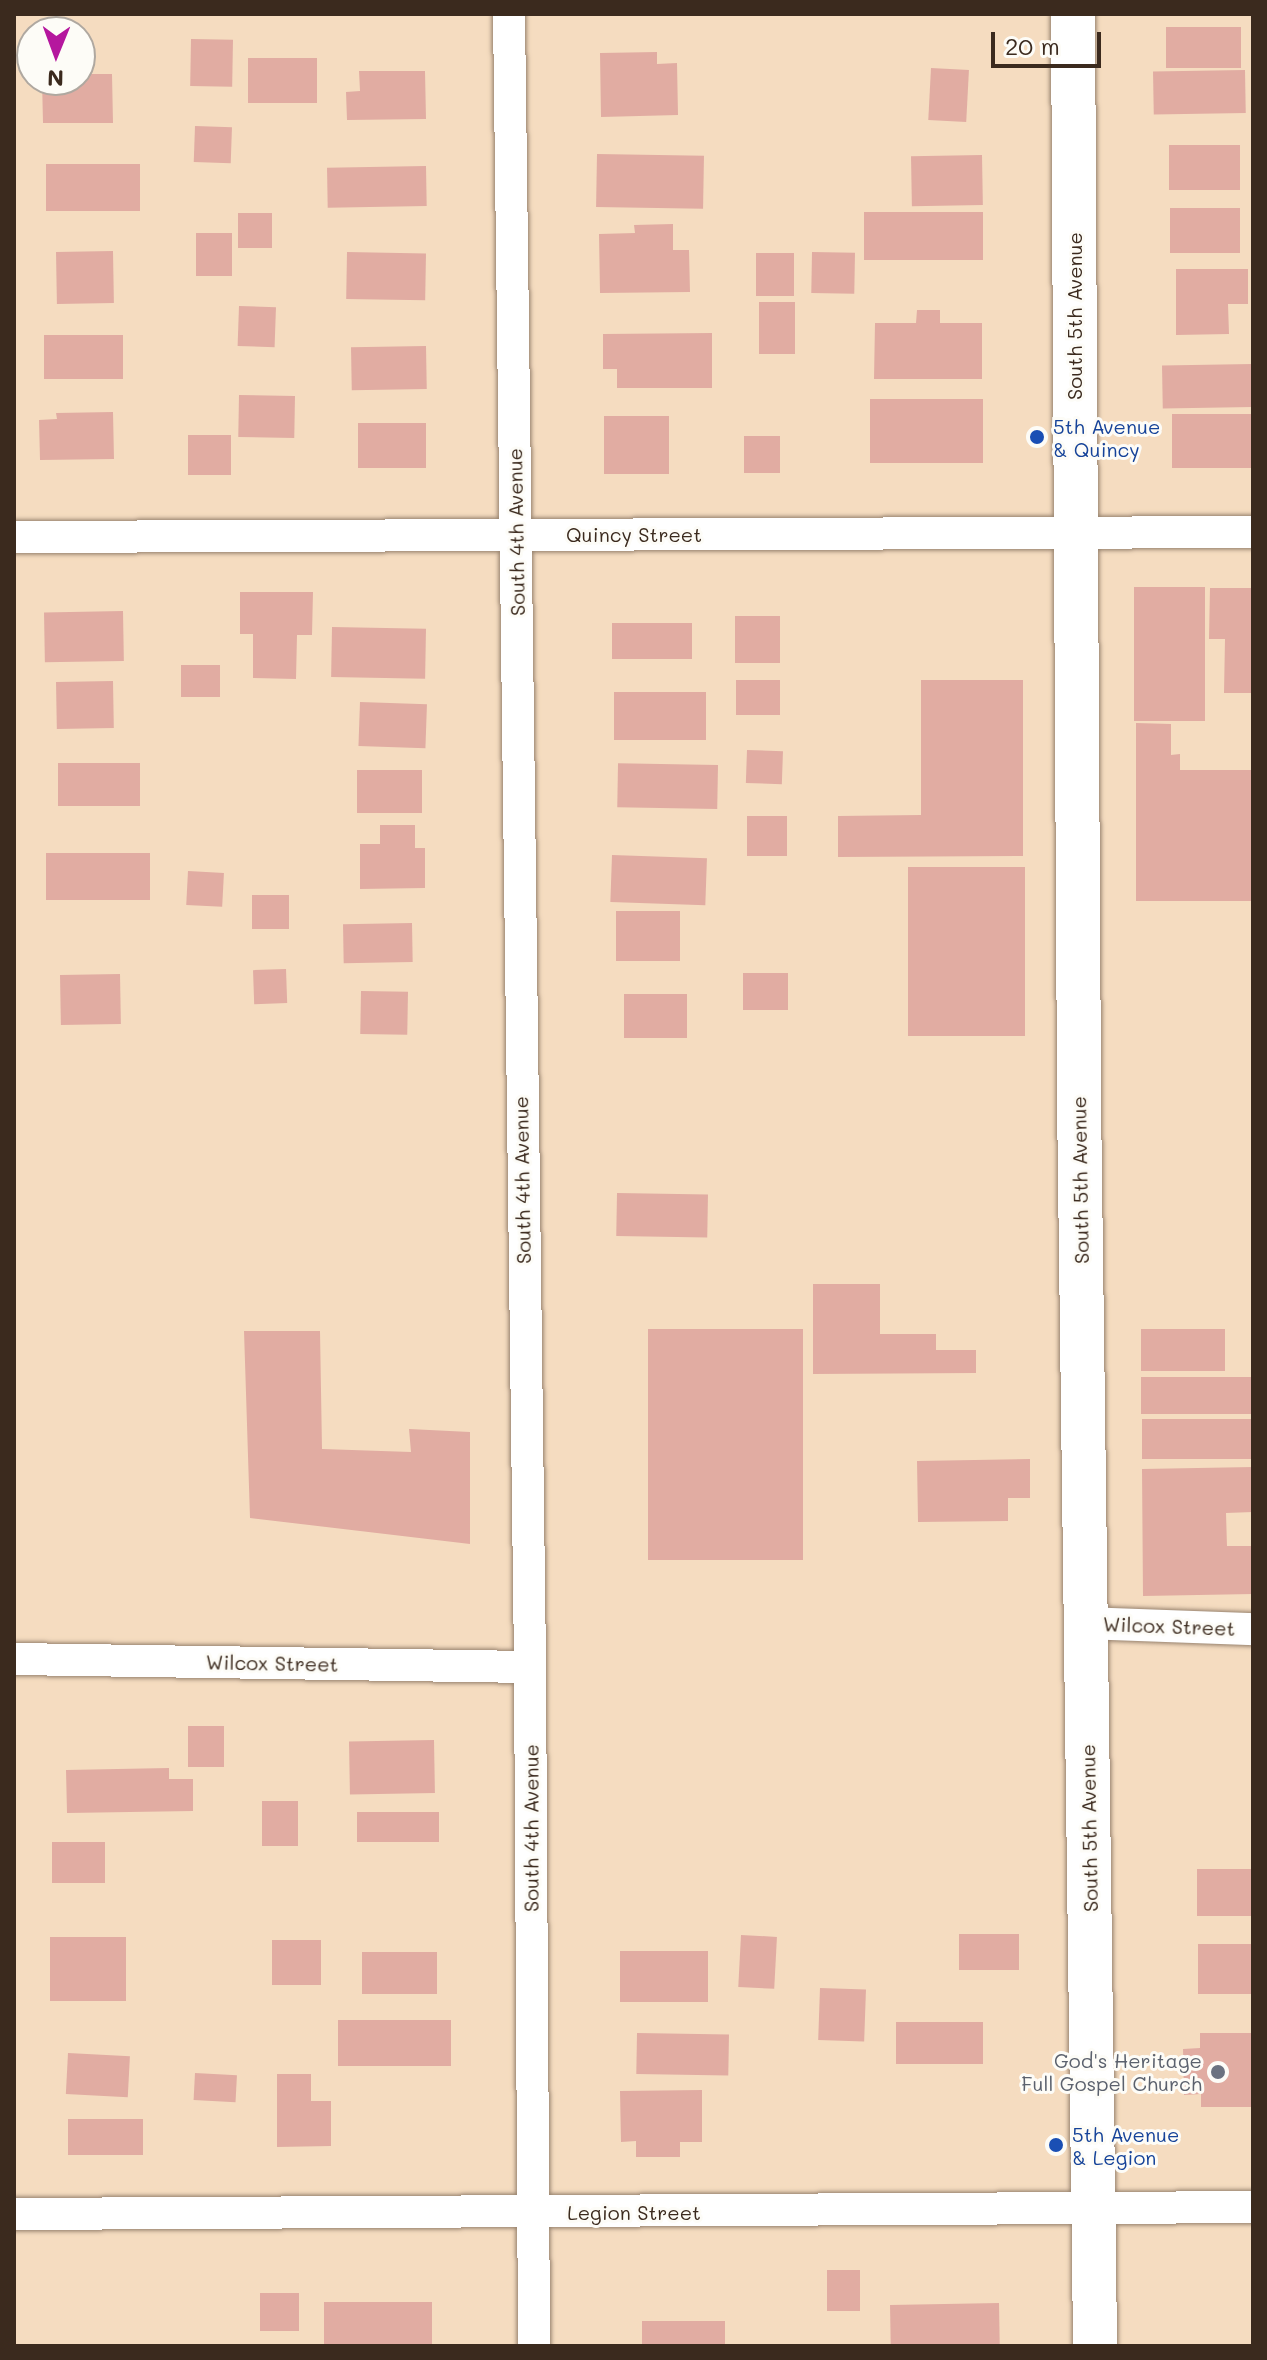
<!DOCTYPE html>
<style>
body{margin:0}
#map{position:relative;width:1267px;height:2360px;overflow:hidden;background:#f5dcc0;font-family:Mali,sans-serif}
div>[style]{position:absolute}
.building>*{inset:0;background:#e1aca2;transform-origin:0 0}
.roads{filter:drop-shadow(0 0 2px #98836f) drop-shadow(0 0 2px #98836f)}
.street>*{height:32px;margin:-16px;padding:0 16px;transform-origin:16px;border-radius:16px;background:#fff}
.secondary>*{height:44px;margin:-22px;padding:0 22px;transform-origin:22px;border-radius:22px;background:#fff}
.dots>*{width:22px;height:22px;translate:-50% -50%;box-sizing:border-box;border:4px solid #fdfcf7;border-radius:50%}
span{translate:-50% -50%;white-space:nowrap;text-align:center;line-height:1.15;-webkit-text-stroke:6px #fdfcf7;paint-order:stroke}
.street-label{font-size:20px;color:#3b2a1e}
.transit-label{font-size:20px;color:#164399}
.left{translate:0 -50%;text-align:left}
.worship-label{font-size:20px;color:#5b616d}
.right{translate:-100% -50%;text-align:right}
.frame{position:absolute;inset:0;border:16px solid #3b2a1e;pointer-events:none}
.north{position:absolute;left:16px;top:16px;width:80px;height:80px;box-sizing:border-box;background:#fdfcf7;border:2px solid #afa8a0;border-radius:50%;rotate:181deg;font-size:22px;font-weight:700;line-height:32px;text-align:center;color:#3b2a1e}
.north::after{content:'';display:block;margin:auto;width:28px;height:36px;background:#b5179e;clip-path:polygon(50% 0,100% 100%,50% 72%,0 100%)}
.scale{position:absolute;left:991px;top:32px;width:110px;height:36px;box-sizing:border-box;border:4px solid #3b2a1e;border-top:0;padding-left:10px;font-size:24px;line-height:28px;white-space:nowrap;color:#3b2a1e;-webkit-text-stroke:6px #fdfcf7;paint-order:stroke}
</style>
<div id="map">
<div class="building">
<i style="left:1241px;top:27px;width:41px;height:75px;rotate:90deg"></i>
<i style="left:191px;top:39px;width:42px;height:47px;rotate:1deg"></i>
<i style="clip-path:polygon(657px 52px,657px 64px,677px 63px,678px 115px,601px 117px,600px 53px)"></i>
<i style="left:317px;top:58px;width:45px;height:69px;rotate:90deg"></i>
<i style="left:931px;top:68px;width:38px;height:52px;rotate:3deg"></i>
<i style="left:1245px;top:70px;width:43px;height:92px;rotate:89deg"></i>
<i style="clip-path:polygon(359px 71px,425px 71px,426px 119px,347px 120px,346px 92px,360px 91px)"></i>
<i style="clip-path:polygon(80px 74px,112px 74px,113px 123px,43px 123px,42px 80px,80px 80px)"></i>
<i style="left:195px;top:126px;width:37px;height:36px;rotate:2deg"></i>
<i style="left:1169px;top:145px;width:71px;height:45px"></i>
<i style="left:597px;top:154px;width:107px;height:53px;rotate:1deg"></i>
<i style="left:982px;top:155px;width:50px;height:71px;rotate:89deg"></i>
<i style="left:46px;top:164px;width:94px;height:47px"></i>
<i style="left:426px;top:166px;width:40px;height:99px;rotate:89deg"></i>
<i style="left:1240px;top:208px;width:45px;height:70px;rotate:90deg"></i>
<i style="left:983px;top:212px;width:48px;height:119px;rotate:90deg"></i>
<i style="left:272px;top:213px;width:35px;height:34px;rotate:90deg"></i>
<i style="clip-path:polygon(673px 224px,673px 250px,689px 250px,690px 292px,600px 293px,599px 234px,635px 233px,634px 225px)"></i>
<i style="left:196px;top:233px;width:36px;height:43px"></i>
<i style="left:113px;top:251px;width:52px;height:57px;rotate:89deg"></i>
<i style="left:347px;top:252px;width:79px;height:47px;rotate:1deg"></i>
<i style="left:812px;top:252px;width:43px;height:41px;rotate:1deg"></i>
<i style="left:756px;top:253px;width:38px;height:43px"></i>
<i style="clip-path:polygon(1176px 269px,1248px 269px,1248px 304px,1228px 304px,1229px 334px,1176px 335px)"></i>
<i style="left:759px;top:302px;width:36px;height:52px"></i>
<i style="left:239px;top:306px;width:37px;height:40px;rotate:2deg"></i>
<i style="clip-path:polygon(917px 310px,940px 310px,940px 323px,982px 323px,982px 379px,874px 379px,875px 323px,916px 323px)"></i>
<i style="clip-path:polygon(712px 333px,712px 388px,617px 388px,617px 369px,603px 369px,603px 334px)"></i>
<i style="left:44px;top:335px;width:79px;height:44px"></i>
<i style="left:426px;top:346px;width:43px;height:75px;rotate:89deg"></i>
<i style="left:1252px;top:364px;width:43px;height:90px;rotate:89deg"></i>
<i style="left:239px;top:395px;width:56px;height:42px;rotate:1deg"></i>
<i style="left:983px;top:399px;width:64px;height:113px;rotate:90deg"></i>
<i style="clip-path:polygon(113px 412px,114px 459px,40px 460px,39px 420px,57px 419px,56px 413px)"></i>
<i style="left:1172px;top:414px;width:81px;height:54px"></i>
<i style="left:604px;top:416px;width:65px;height:58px"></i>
<i style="left:358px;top:423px;width:68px;height:45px"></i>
<i style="left:188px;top:435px;width:43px;height:40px"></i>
<i style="left:780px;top:436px;width:37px;height:36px;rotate:90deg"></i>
<i style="left:1134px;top:587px;width:71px;height:134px"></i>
<i style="clip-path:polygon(1210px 588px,1253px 588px,1253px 693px,1224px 693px,1225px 639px,1209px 639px)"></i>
<i style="clip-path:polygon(240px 592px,313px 592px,312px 635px,297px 635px,296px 679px,253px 678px,253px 634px,240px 634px)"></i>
<i style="left:123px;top:611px;width:50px;height:79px;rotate:89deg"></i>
<i style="left:735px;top:616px;width:45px;height:47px"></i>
<i style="left:692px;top:623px;width:36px;height:80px;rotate:90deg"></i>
<i style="left:332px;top:627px;width:94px;height:50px;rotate:1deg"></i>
<i style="left:181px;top:665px;width:39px;height:32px"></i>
<i style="left:736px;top:680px;width:44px;height:35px"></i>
<i style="clip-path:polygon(921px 680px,1023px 680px,1023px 856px,838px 857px,838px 816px,921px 815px)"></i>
<i style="left:113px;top:681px;width:47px;height:57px;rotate:89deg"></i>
<i style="left:614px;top:692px;width:92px;height:48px"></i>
<i style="left:360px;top:702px;width:67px;height:44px;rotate:2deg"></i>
<i style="clip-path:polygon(1136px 723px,1171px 724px,1171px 755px,1180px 754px,1180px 770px,1253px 770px,1253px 901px,1136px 901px)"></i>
<i style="left:747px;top:750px;width:36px;height:33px;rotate:2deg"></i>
<i style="left:140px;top:763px;width:43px;height:82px;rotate:90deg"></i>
<i style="left:718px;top:765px;width:44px;height:100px;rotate:91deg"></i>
<i style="left:357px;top:770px;width:65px;height:43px"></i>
<i style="left:747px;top:816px;width:40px;height:40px"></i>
<i style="clip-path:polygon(380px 825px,415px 825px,415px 848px,425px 848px,425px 888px,360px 889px,360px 844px,380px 844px)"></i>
<i style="left:46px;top:853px;width:104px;height:47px"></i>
<i style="left:612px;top:855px;width:95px;height:47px;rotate:2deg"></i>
<i style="left:908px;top:867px;width:117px;height:169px"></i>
<i style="left:188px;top:871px;width:36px;height:34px;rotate:3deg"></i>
<i style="left:252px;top:895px;width:37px;height:34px"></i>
<i style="left:680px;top:911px;width:50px;height:64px;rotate:90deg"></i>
<i style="left:412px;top:923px;width:39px;height:69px;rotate:89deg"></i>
<i style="left:286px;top:969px;width:34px;height:33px;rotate:88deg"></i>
<i style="left:743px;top:973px;width:45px;height:37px"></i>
<i style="left:120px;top:974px;width:50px;height:60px;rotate:89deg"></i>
<i style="left:361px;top:991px;width:47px;height:43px;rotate:1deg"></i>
<i style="left:624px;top:994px;width:63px;height:44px"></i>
<i style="left:617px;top:1193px;width:91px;height:43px;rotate:1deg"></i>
<i style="clip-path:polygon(813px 1284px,880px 1284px,880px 1334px,936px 1334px,936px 1350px,976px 1350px,976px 1373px,813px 1374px)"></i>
<i style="left:648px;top:1329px;width:155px;height:231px"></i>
<i style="left:1141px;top:1329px;width:84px;height:42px"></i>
<i style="clip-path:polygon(244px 1331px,320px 1331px,322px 1449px,411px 1452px,409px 1429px,470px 1432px,470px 1544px,250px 1518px)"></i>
<i style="left:1253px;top:1377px;width:37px;height:112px;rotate:90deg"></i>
<i style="left:1253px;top:1419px;width:40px;height:111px;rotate:90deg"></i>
<i style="clip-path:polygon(1030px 1459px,1030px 1498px,1008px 1498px,1008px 1521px,918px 1522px,917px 1461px)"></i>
<i style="clip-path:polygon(1253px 1467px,1253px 1512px,1226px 1513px,1227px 1546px,1253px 1546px,1253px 1594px,1143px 1596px,1142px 1469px)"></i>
<i style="left:188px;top:1726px;width:36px;height:41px"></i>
<i style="left:434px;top:1740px;width:53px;height:85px;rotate:89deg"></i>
<i style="clip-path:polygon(169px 1768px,169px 1779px,193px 1779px,193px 1811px,67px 1813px,66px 1770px)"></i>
<i style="left:262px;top:1801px;width:36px;height:45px"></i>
<i style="left:357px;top:1812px;width:82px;height:30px"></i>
<i style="left:52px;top:1842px;width:53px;height:41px"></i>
<i style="left:1253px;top:1869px;width:47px;height:56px;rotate:90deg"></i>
<i style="left:1019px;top:1934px;width:36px;height:60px;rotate:90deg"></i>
<i style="left:741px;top:1935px;width:36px;height:52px;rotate:3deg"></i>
<i style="left:50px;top:1937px;width:76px;height:64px"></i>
<i style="left:272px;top:1940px;width:49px;height:45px"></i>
<i style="left:1253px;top:1944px;width:50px;height:55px;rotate:90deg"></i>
<i style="left:620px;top:1951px;width:88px;height:51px"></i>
<i style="left:362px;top:1952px;width:75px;height:42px"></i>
<i style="left:820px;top:1988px;width:46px;height:52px;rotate:2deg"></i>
<i style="left:338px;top:2020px;width:113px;height:46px"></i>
<i style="left:983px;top:2022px;width:42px;height:87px;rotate:90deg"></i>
<i style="left:637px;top:2033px;width:92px;height:41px;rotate:1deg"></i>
<i style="clip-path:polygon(1200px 2033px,1253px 2033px,1253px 2107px,1201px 2107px,1201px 2094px,1184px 2095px,1183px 2049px,1200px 2048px)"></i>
<i style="left:68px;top:2053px;width:62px;height:41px;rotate:3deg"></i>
<i style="left:195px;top:2073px;width:42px;height:27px;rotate:3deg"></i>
<i style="clip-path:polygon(277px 2074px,311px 2074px,311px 2101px,331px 2101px,331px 2146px,277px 2147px)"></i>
<i style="clip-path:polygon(702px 2090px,702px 2142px,680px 2142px,680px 2157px,636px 2157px,636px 2141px,621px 2142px,620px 2091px)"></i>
<i style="left:68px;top:2119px;width:75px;height:36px"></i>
<i style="left:827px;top:2270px;width:33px;height:41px"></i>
<i style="left:260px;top:2293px;width:39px;height:38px"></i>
<i style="left:324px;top:2302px;width:108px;height:44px"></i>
<i style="left:999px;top:2303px;width:43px;height:109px;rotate:89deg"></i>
<i style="left:725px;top:2321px;width:25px;height:83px;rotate:90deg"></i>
</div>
<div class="roads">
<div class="street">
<i style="left:509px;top:14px;width:1653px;rotate:89.27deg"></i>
<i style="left:530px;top:1667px;width:679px;rotate:89.66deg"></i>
<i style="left:14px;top:537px;width:1239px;rotate:-0.23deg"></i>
<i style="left:1086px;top:1623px;width:167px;rotate:2.1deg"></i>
<i style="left:14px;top:1659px;width:516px;rotate:0.89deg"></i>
<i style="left:14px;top:2214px;width:1239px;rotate:-0.32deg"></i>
</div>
<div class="secondary">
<i style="left:1073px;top:14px;width:1086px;rotate:89.68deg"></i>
<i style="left:1079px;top:1100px;width:1246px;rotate:89.26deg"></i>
</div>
</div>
<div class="dots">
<i style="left:1037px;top:437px;background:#1a4fb4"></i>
<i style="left:1218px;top:2072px;background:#6b7280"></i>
<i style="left:1056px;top:2145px;background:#1a4fb4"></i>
</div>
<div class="street-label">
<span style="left:1074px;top:316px;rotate:-90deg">South 5th Avenue</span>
<span style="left:516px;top:532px;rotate:-91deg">South 4th Avenue</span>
<span style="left:634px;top:534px">Quincy Street</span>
<span style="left:522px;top:1180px;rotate:-91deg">South 4th Avenue</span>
<span style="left:1080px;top:1180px;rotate:-91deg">South 5th Avenue</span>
<span style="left:1169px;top:1626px;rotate:2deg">Wilcox Street</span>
<span style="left:272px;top:1663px;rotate:1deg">Wilcox Street</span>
<span style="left:531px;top:1828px;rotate:-90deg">South 4th Avenue</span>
<span style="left:1089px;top:1828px;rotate:-91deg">South 5th Avenue</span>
<span style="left:634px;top:2212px">Legion Street</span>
</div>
<div class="transit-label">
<span class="left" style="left:1053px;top:438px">5th Avenue<br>&amp; Quincy</span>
<span class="left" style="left:1072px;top:2146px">5th Avenue<br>&amp; Legion</span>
</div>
<div class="worship-label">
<span class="right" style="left:1202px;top:2072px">God's Heritage<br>Full Gospel Church</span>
</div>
<div class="frame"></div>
<div class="north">N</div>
<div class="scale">20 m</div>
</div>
